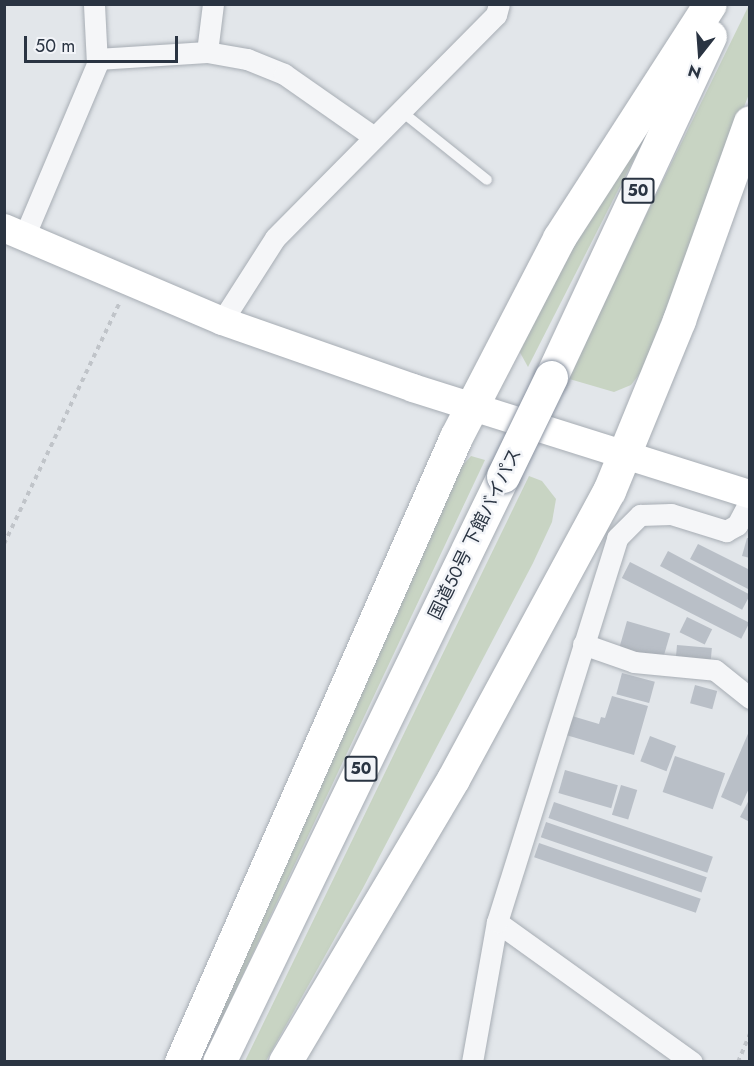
<!DOCTYPE html>
<meta charset="utf-8">
<style>
body{margin:0}
#map{position:relative;width:754px;height:1066px;overflow:hidden;background:#e2e6ea;font-family:Jost,"Noto Sans JP",sans-serif}
div>[style]{position:absolute}
.green>*{inset:0;background:#c8d4c3}
.building>*{inset:0;background:#b9bfc7;transform-origin:0 0}
.path>*{height:4px;margin-top:-2px;transform-origin:0;background:repeating-linear-gradient(90deg,#c0c4c9 0 4.5px,transparent 0 9px)}
.roads{filter:drop-shadow(0 0 2px #a7adb4) drop-shadow(0 0 2px #a7adb4)}
.lane>*{height:10px;margin:-5px;padding:0 5px;transform-origin:5px;border-radius:5px;background:#f5f6f8}
.street>*{height:21px;margin:-10.5px;padding:0 10.5px;transform-origin:10.5px;border-radius:10.5px;background:#f5f6f8}
.secondary>*{height:28px;margin:-14px;padding:0 14px;transform-origin:14px;border-radius:14px;background:#fff}
.highway>*{height:33px;margin:-16.5px;padding:0 16.5px;transform-origin:16.5px;border-radius:16.5px;background:#fff}
.bridges{filter:drop-shadow(0 0 2px #8a93a1) drop-shadow(0 0 2px #8a93a1)}
.highway-bridge>*{height:33px;margin:-16.5px;padding:0 16.5px;transform-origin:16.5px;border-radius:16.5px;background:#fff}
span{translate:-50% -50%;white-space:nowrap;text-align:center;line-height:1.15;-webkit-text-stroke:5px #f2f4f8;paint-order:stroke}
.shield-label span{padding:2px 4px;background:#f2f4f8;border:2px solid;border-radius:4px;-webkit-text-stroke-width:0}
.shield-label{font-size:16px;color:#2a3442;font-weight:700}
.street-label{font-size:18px;color:#2a3442}
.frame{position:absolute;inset:0;border:6px solid #2a3442;pointer-events:none}
.north{position:absolute;left:670px;top:24px;width:60px;height:60px;-webkit-text-stroke:4px #f2f4f8;paint-order:stroke;rotate:197deg;font-size:16px;font-weight:700;line-height:24px;text-align:center;color:#2a3442}
.north::after{content:'';display:block;margin:auto;width:21px;height:27px;background:#2a3442;clip-path:polygon(50% 0,100% 100%,50% 72%,0 100%)}
.scale{position:absolute;left:24px;top:36px;width:154px;height:27px;box-sizing:border-box;border:3px solid #2a3442;border-top:0;padding-left:8px;font-size:18px;line-height:21px;white-space:nowrap;color:#2a3442;-webkit-text-stroke:4px #f2f4f8;paint-order:stroke}
</style>
<div id="map">
<div class="green">
<i style="clip-path:polygon(749px 5px,749px 94px,642px 371px,631px 385px,614px 392px,566px 378px)"></i>
<i style="clip-path:polygon(667px 94px,528px 367px,517px 347px,525px 322px)"></i>
<i style="clip-path:polygon(471px 456px,485px 460px,219px 1025px,213px 1025px,457px 472px)"></i>
<i style="clip-path:polygon(529px 476px,542px 481px,556px 499px,552px 522px,533px 563px,363px 888px,266px 1061px,245px 1061px)"></i>
</div>
<div class="building">
<i style="clip-path:polygon(747px 538px,750px 538px,750px 558px,742px 556px)"></i>
<i style="clip-path:polygon(698px 544px,750px 570px,750px 590px,690px 559px)"></i>
<i style="left:668px;top:551px;width:93px;height:17px;rotate:28deg"></i>
<i style="left:630px;top:562px;width:134px;height:18px;rotate:27deg"></i>
<i style="left:687px;top:617px;width:28px;height:17px;rotate:26deg"></i>
<i style="left:627px;top:621px;width:45px;height:28px;rotate:16deg"></i>
<i style="left:677px;top:645px;width:35px;height:18px;rotate:5deg"></i>
<i style="left:622px;top:673px;width:34px;height:22px;rotate:15deg"></i>
<i style="left:695px;top:685px;width:23px;height:19px;rotate:15deg"></i>
<i style="clip-path:polygon(612px 696px,648px 706px,634px 755px,566px 735px,572px 716px,599px 724px,601px 717px,605px 718px)"></i>
<i style="clip-path:polygon(750px 729px,750px 786px,741px 806px,721px 797px)"></i>
<i style="left:650px;top:736px;width:28px;height:27px;rotate:21deg"></i>
<i style="left:675px;top:756px;width:53px;height:38px;rotate:19deg"></i>
<i style="left:565px;top:770px;width:55px;height:24px;rotate:16deg"></i>
<i style="left:621px;top:785px;width:17px;height:31px;rotate:17deg"></i>
<i style="clip-path:polygon(750px 798px,750px 822px,740px 817px)"></i>
<i style="left:554px;top:802px;width:168px;height:17px;rotate:19deg"></i>
<i style="left:546px;top:822px;width:170px;height:16px;rotate:19deg"></i>
<i style="left:539px;top:843px;width:171px;height:15px;rotate:19deg"></i>
</div>
<div class="path">
<i style="left:4px;top:544px;width:266px;rotate:-64.4deg"></i>
<i style="left:738px;top:1062px;width:30px;rotate:-67deg"></i>
</div>
<div class="roads">
<div class="lane">
<i style="left:401px;top:111px;width:110px;rotate:38.7deg"></i>
</div>
<div class="street">
<i style="left:207px;top:52px;width:48px;rotate:-82.9deg"></i>
<i style="left:97px;top:59px;width:110px;rotate:-3.6deg"></i>
<i style="left:207px;top:52px;width:41px;rotate:9.9deg"></i>
<i style="left:247px;top:59px;width:40px;rotate:22deg"></i>
<i style="left:284px;top:74px;width:110px;rotate:35deg"></i>
<i style="left:24px;top:237px;width:188px;rotate:-67.1deg"></i>
<i style="left:97px;top:64px;width:60px;rotate:-92.9deg"></i>
<i style="left:222px;top:321px;width:98px;rotate:-57.4deg"></i>
<i style="left:275px;top:238px;width:314px;rotate:-45.3deg"></i>
<i style="left:496px;top:15px;width:11px;rotate:-75deg"></i>
<i style="left:583px;top:644px;width:54px;rotate:19.4deg"></i>
<i style="left:634px;top:662px;width:81px;rotate:5.6deg"></i>
<i style="left:715px;top:670px;width:45px;rotate:38.7deg"></i>
<i style="left:497px;top:922px;width:240px;rotate:35.7deg"></i>
<i style="left:472px;top:1062px;width:142px;rotate:-79.9deg"></i>
<i style="left:497px;top:922px;width:402px;rotate:-72.6deg"></i>
<i style="left:617px;top:538px;width:33px;rotate:-45deg"></i>
<i style="left:640px;top:515px;width:31px;rotate:-2deg"></i>
<i style="left:671px;top:514px;width:58px;rotate:17.2deg"></i>
<i style="left:726px;top:531px;width:13px;rotate:-29deg"></i>
<i style="left:737px;top:525px;width:27px;rotate:-62deg"></i>
</div>
<div class="secondary">
<i style="left:4px;top:228px;width:237px;rotate:23.1deg"></i>
<i style="left:222px;top:321px;width:202px;rotate:19.3deg"></i>
<i style="left:413px;top:388px;width:353px;rotate:17.5deg"></i>
</div>
<div class="highway">
<i style="left:551px;top:377px;width:376px;rotate:-65deg"></i>
<i style="left:181px;top:1062px;width:683px;rotate:-66.25deg"></i>
<i style="left:456px;top:437px;width:224px;rotate:-62.6deg"></i>
<i style="left:559px;top:238px;width:278px;rotate:-57.2deg"></i>
<i style="left:219px;top:1062px;width:651px;rotate:-64.14deg"></i>
<i style="left:285px;top:1062px;width:329px;rotate:-59.3deg"></i>
<i style="left:453px;top:779px;width:328px;rotate:-61.6deg"></i>
<i style="left:609px;top:491px;width:185px;rotate:-67.7deg"></i>
<i style="left:679px;top:320px;width:210px;rotate:-70.3deg"></i>
</div>
</div>
<div class="bridges">
<div class="highway-bridge">
<i style="left:503px;top:476px;width:110px;rotate:-64.1deg"></i>
</div>
</div>
<div class="shield-label">
<span style="left:638px;top:191px">50</span>
<span style="left:361px;top:769px">50</span>
</div>
<div class="street-label">
<span style="left:475px;top:534px;rotate:-64deg">国道50号 下館バイパス</span>
</div>
<div class="frame"></div>
<div class="north">N</div>
<div class="scale">50 m</div>
</div>
